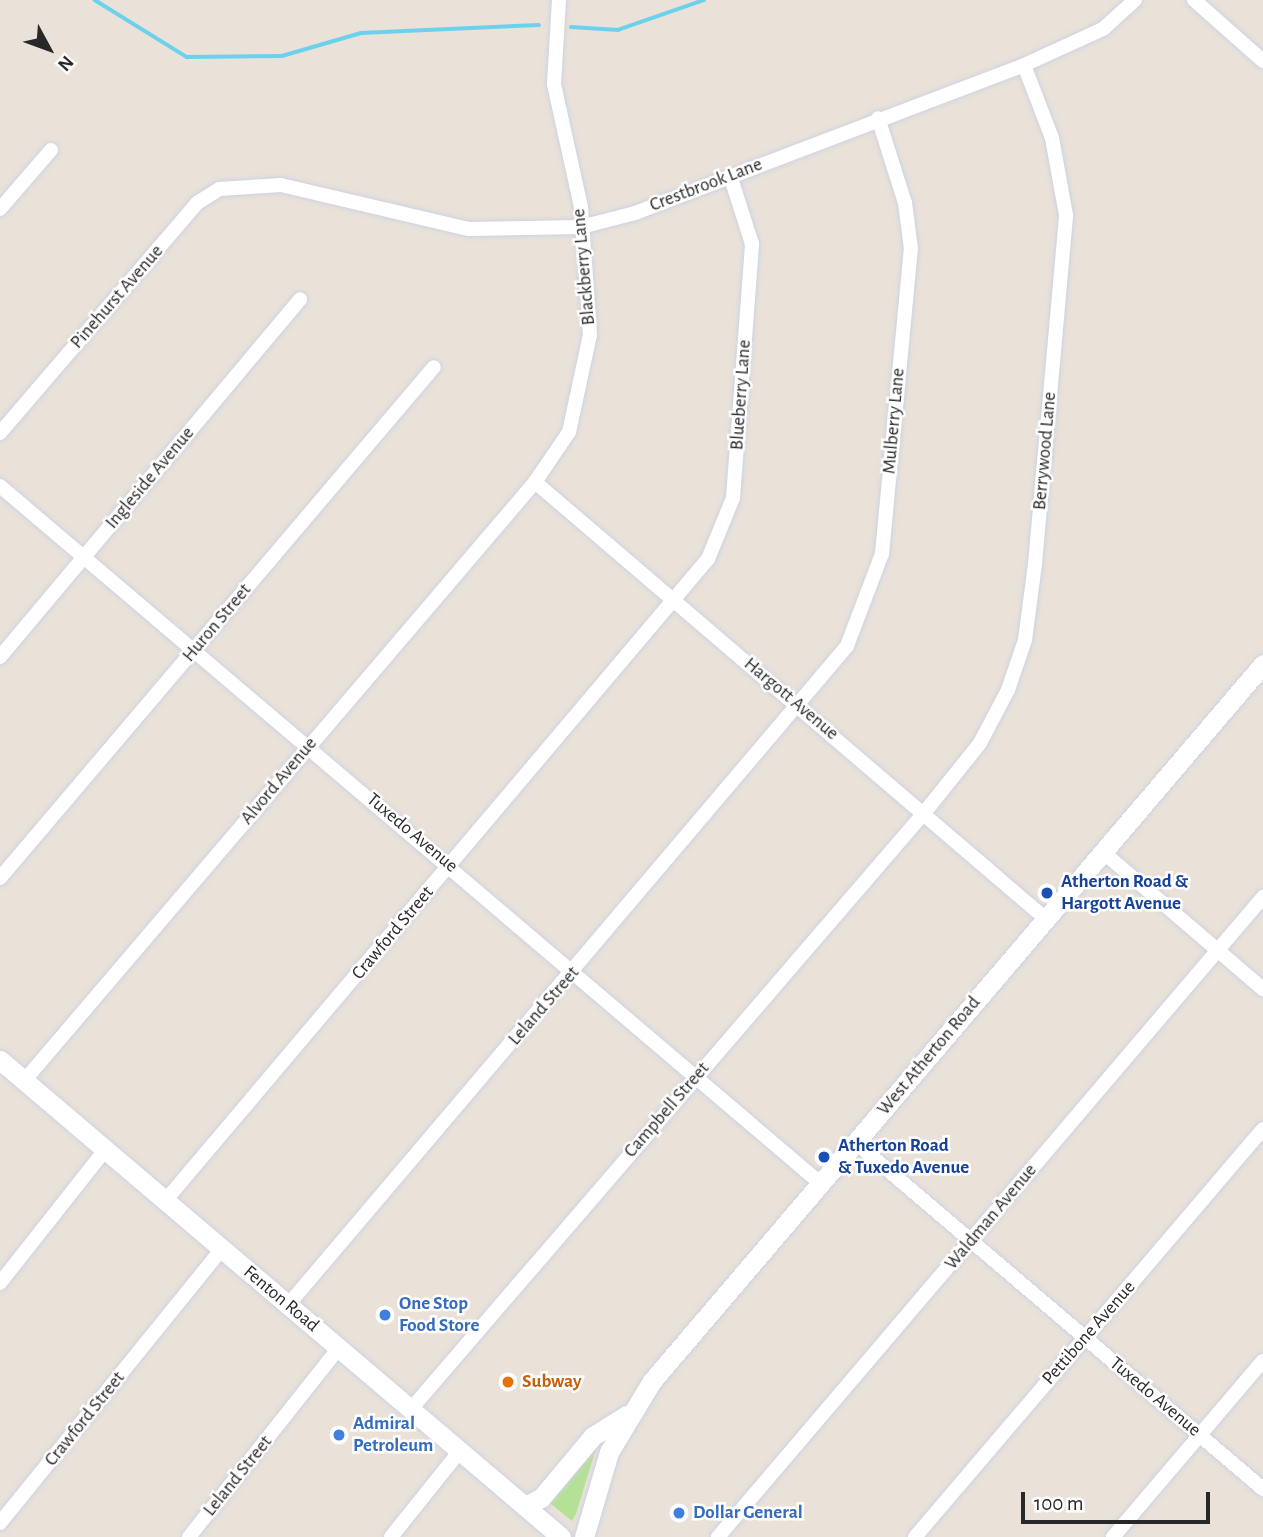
<!DOCTYPE html>
<style>
body{margin:0}
#map{position:relative;width:1263px;height:1537px;overflow:hidden;background:#eae2d9;font-family:"Alegreya Sans",sans-serif}
div>[style]{position:absolute}
.green>*{inset:0;background:#b4e196}
.stream>*{height:3.5px;margin:-1.75px;padding:0 1.75px;transform-origin:1.75px;border-radius:1.75px;background:#6cd2ec}
.roads{filter:drop-shadow(0 0 2px #ced3e1) drop-shadow(0 0 2px #ced3e1)}
.street>*{height:14px;margin:-7px;padding:0 7px;transform-origin:7px;border-radius:7px;background:#fff}
.secondary>*{height:19px;margin:-9.5px;padding:0 9.5px;transform-origin:9.5px;border-radius:9.5px;background:#fff}
.dots>*{width:19px;height:19px;translate:-50% -50%;box-sizing:border-box;border:4px solid #fff;border-radius:50%}
span{translate:-50% -50%;white-space:nowrap;text-align:center;line-height:1.15;-webkit-text-stroke:5px #fff;paint-order:stroke}
.street-label{font-size:19px;color:#282828}
.transit-label{font-size:19px;color:#164399;font-weight:700}
.left{translate:0 -50%;text-align:left}
.shop-label{font-size:19px;color:#366cbe;font-weight:700}
.food-label{font-size:19px;color:#c56008;font-weight:700}
.north{position:absolute;left:14px;top:14px;width:70px;height:70px;-webkit-text-stroke:5px #fff;paint-order:stroke;rotate:131deg;font-size:19px;font-weight:700;line-height:28px;text-align:center;color:#282828}
.north::after{content:'';display:block;margin:auto;width:24px;height:32px;background:#282828;clip-path:polygon(50% 0,100% 100%,50% 72%,0 100%)}
.scale{position:absolute;left:1021px;top:1492px;width:189px;height:32px;box-sizing:border-box;border:4px solid #282828;border-top:0;padding-left:9px;font-size:21px;line-height:24px;white-space:nowrap;color:#282828;-webkit-text-stroke:5px #fff;paint-order:stroke}
</style>
<div id="map">
<div class="green">
<i style="clip-path:polygon(598px 1442px,576px 1514px,572px 1521px,545px 1499px)"></i>
</div>
<div class="stream">
<i style="left:95px;top:0;width:108px;rotate:31.8deg"></i>
<i style="left:187px;top:57px;width:95px;rotate:-0.6deg"></i>
<i style="left:282px;top:56px;width:82px;rotate:-16.2deg"></i>
<i style="left:361px;top:33px;width:178px;rotate:-2.6deg"></i>
<i style="left:571px;top:27px;width:47px;rotate:3.7deg"></i>
<i style="left:618px;top:30px;width:91px;rotate:-19.2deg"></i>
</div>
<div class="roads">
<div class="street">
<i style="left:1194px;top:0;width:92px;rotate:41.5deg"></i>
<i style="left:0;top:209px;width:78px;rotate:-49.2deg"></i>
<i style="left:0;top:433px;width:303px;rotate:-49.4deg"></i>
<i style="left:197px;top:203px;width:26px;rotate:-32deg"></i>
<i style="left:219px;top:189px;width:62px;rotate:-3.7deg"></i>
<i style="left:281px;top:185px;width:193px;rotate:13.2deg"></i>
<i style="left:469px;top:229px;width:112px;rotate:-1deg"></i>
<i style="left:581px;top:227px;width:56px;rotate:-14.5deg"></i>
<i style="left:635px;top:213px;width:416px;rotate:-20.8deg"></i>
<i style="left:1024px;top:65px;width:87px;rotate:-24.5deg"></i>
<i style="left:1103px;top:29px;width:43px;rotate:-42.2deg"></i>
<i style="left:535px;top:482px;width:672px;rotate:40.54deg"></i>
<i style="left:0;top:486px;width:1076px;rotate:40.36deg"></i>
<i style="left:0;top:657px;width:467px;rotate:-50deg"></i>
<i style="left:1103px;top:852px;width:211px;rotate:40.6deg"></i>
<i style="left:0;top:878px;width:670px;rotate:-49.66deg"></i>
<i style="left:24px;top:1081px;width:787px;rotate:-49.53deg"></i>
<i style="left:535px;top:482px;width:60px;rotate:-55.8deg"></i>
<i style="left:569px;top:432px;width:99px;rotate:-77.8deg"></i>
<i style="left:590px;top:335px;width:128px;rotate:-94deg"></i>
<i style="left:581px;top:207px;width:126px;rotate:-102.4deg"></i>
<i style="left:554px;top:84px;width:84px;rotate:-86.6deg"></i>
<i style="left:855px;top:1142px;width:536px;rotate:40.38deg"></i>
<i style="left:165px;top:1201px;width:841px;rotate:-49.78deg"></i>
<i style="left:708px;top:559px;width:66px;rotate:-67.7deg"></i>
<i style="left:733px;top:498px;width:255px;rotate:-85.7deg"></i>
<i style="left:752px;top:244px;width:72px;rotate:-107.7deg"></i>
<i style="left:0;top:1283px;width:169px;rotate:-51.7deg"></i>
<i style="left:288px;top:1305px;width:864px;rotate:-49.69deg"></i>
<i style="left:847px;top:646px;width:98px;rotate:-69.2deg"></i>
<i style="left:882px;top:554px;width:306px;rotate:-84.6deg"></i>
<i style="left:911px;top:249px;width:46px;rotate:-97.4deg"></i>
<i style="left:905px;top:203px;width:89px;rotate:-107.6deg"></i>
<i style="left:411px;top:1409px;width:786px;rotate:-49.28deg"></i>
<i style="left:924px;top:813px;width:90px;rotate:-51.3deg"></i>
<i style="left:980px;top:743px;width:60px;rotate:-62.2deg"></i>
<i style="left:1008px;top:690px;width:53px;rotate:-71.2deg"></i>
<i style="left:1025px;top:640px;width:77px;rotate:-82.5deg"></i>
<i style="left:1035px;top:564px;width:350px;rotate:-84.9deg"></i>
<i style="left:1066px;top:215px;width:78px;rotate:-100.3deg"></i>
<i style="left:1052px;top:138px;width:78px;rotate:-111deg"></i>
<i style="left:0;top:1523px;width:353px;rotate:-51deg"></i>
<i style="left:189px;top:1537px;width:241px;rotate:-51.6deg"></i>
<i style="left:391px;top:1537px;width:110px;rotate:-51.3deg"></i>
<i style="left:718px;top:1537px;width:841px;rotate:-49.58deg"></i>
<i style="left:915px;top:1537px;width:536px;rotate:-49.54deg"></i>
<i style="left:1113px;top:1537px;width:231px;rotate:-49.6deg"></i>
</div>
<div class="secondary">
<i style="left:0;top:1060px;width:736px;rotate:40.37deg"></i>
<i style="left:525px;top:1506px;width:18px;rotate:-27deg"></i>
<i style="left:541px;top:1498px;width:81px;rotate:-50deg"></i>
<i style="left:593px;top:1436px;width:39px;rotate:-32deg"></i>
<i style="left:584px;top:1537px;width:89px;rotate:-73.6deg"></i>
<i style="left:609px;top:1452px;width:83px;rotate:-58.8deg"></i>
<i style="left:652px;top:1381px;width:942px;rotate:-49.56deg"></i>
</div>
</div>
<div class="dots">
<i style="left:1047px;top:893px;background:#1a4fb4"></i>
<i style="left:824px;top:1157px;background:#1a4fb4"></i>
<i style="left:385px;top:1315px;background:#3f7fe0"></i>
<i style="left:508px;top:1382px;background:#e8710a"></i>
<i style="left:339px;top:1435px;background:#3f7fe0"></i>
<i style="left:679px;top:1513px;background:#3f7fe0"></i>
</div>
<div class="street-label">
<span style="left:706px;top:185px;rotate:-21deg">Crestbrook Lane</span>
<span style="left:584px;top:267px;rotate:-95deg">Blackberry Lane</span>
<span style="left:117px;top:297px;rotate:-49deg">Pinehurst Avenue</span>
<span style="left:741px;top:395px;rotate:-86deg">Blueberry Lane</span>
<span style="left:894px;top:421px;rotate:-85deg">Mulberry Lane</span>
<span style="left:1045px;top:451px;rotate:-85deg">Berrywood Lane</span>
<span style="left:150px;top:478px;rotate:-50deg">Ingleside Avenue</span>
<span style="left:217px;top:623px;rotate:-50deg">Huron Street</span>
<span style="left:791px;top:699px;rotate:40deg">Hargott Avenue</span>
<span style="left:279px;top:781px;rotate:-50deg">Alvord Avenue</span>
<span style="left:412px;top:833px;rotate:40deg">Tuxedo Avenue</span>
<span style="left:393px;top:933px;rotate:-50deg">Crawford Street</span>
<span style="left:544px;top:1006px;rotate:-49deg">Leland Street</span>
<span style="left:929px;top:1056px;rotate:-50deg">West Atherton Road</span>
<span style="left:667px;top:1110px;rotate:-49deg">Campbell Street</span>
<span style="left:991px;top:1217px;rotate:-50deg">Waldman Avenue</span>
<span style="left:281px;top:1299px;rotate:40deg">Fenton Road</span>
<span style="left:1089px;top:1333px;rotate:-49deg">Pettibone Avenue</span>
<span style="left:1155px;top:1397px;rotate:40deg">Tuxedo Avenue</span>
<span style="left:85px;top:1419px;rotate:-51deg">Crawford Street</span>
<span style="left:238px;top:1476px;rotate:-51deg">Leland Street</span>
</div>
<div class="transit-label">
<span class="left" style="left:1061px;top:893px">Atherton Road &amp;<br>Hargott Avenue</span>
<span class="left" style="left:838px;top:1157px">Atherton Road<br>&amp; Tuxedo Avenue</span>
</div>
<div class="shop-label">
<span class="left" style="left:399px;top:1315px">One Stop<br>Food Store</span>
<span class="left" style="left:353px;top:1435px">Admiral<br>Petroleum</span>
<span class="left" style="left:693px;top:1513px">Dollar General</span>
</div>
<div class="food-label">
<span class="left" style="left:522px;top:1382px">Subway</span>
</div>
<div class="north">N</div>
<div class="scale">100 m</div>
</div>
